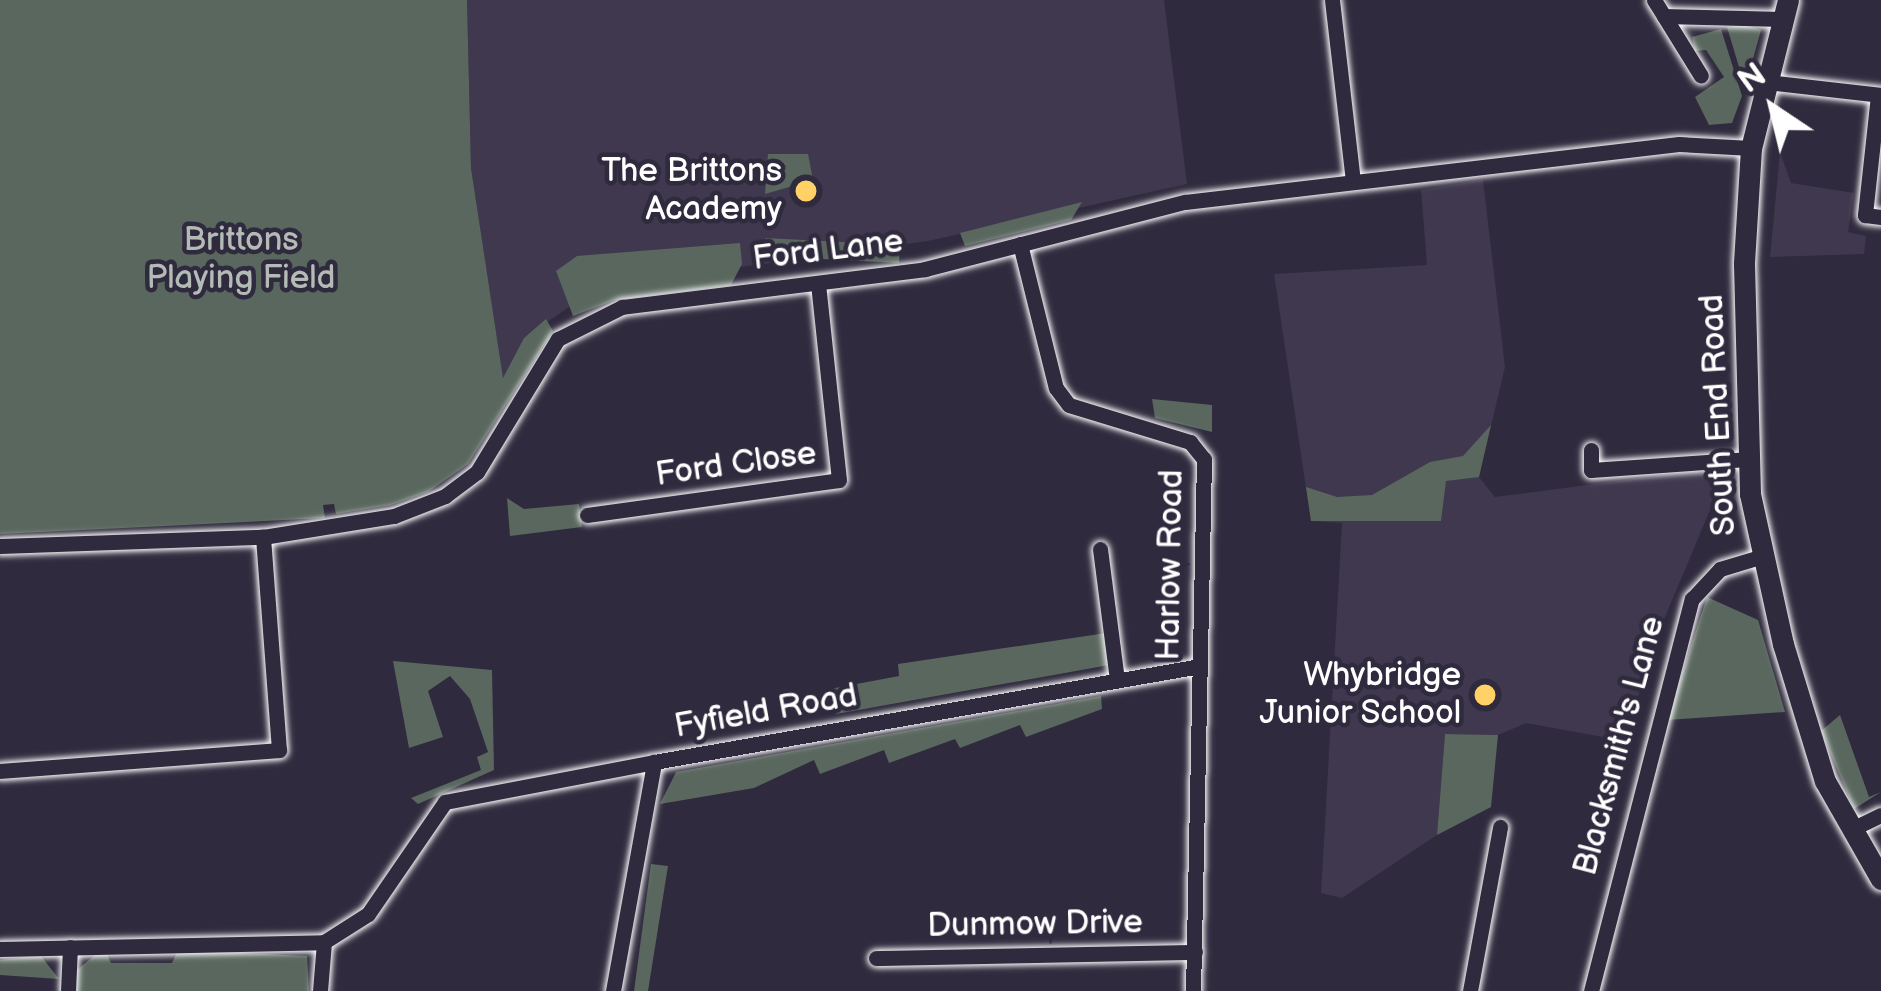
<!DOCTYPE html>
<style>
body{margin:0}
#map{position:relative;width:1881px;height:991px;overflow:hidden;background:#2f2a3d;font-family:"Balsamiq Sans",sans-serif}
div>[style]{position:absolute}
.built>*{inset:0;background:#40384e}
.green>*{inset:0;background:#59675e;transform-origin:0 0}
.roads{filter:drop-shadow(0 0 3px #fff) drop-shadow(0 0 3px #fff)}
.street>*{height:15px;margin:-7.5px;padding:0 7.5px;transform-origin:7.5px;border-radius:7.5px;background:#2f2a3d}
.secondary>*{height:21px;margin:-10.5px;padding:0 10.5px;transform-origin:10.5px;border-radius:10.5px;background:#2f2a3d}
.dots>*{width:33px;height:33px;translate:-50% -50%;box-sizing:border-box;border:6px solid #2f2a3d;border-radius:50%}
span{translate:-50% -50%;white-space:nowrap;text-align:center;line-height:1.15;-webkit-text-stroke:9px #2f2a3d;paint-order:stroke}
.poi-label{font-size:33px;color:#fff}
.right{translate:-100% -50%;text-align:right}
.park-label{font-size:33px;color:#b4bbb7}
.street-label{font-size:33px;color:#fff}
.north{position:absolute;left:1713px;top:48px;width:120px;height:120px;-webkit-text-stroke:9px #2f2a3d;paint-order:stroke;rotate:325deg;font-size:33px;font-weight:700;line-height:48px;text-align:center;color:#fff}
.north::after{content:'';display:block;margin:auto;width:42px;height:54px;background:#fff;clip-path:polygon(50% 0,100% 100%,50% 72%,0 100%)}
</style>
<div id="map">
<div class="built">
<i style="clip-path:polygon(467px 0,1164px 0,1187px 184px,928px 241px,598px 287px,524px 338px,503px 380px,471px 168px)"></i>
<i style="clip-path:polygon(1780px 152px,1791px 183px,1854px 193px,1848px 232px,1866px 236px,1864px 254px,1770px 257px)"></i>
<i style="clip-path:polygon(1483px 180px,1505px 367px,1479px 477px,1495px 497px,1719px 468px,1713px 503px,1644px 667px,1630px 742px,1526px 723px,1498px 735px,1445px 734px,1437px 835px,1342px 898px,1321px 893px,1342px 523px,1311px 521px,1274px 274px,1427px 265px,1421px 190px)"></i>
</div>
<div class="green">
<i style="clip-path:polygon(0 0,467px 0,471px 168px,503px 378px,524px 338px,546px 319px,553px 331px,468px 464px,428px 492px,391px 505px,336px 514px,334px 504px,323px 505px,325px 518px,0 534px)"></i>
<i style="clip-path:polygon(1744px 25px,1761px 30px,1745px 87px,1727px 27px)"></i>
<i style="clip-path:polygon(1721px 29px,1742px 96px,1732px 123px,1709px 125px,1695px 97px,1724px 77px,1706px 50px,1695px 51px,1692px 37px)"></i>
<i style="clip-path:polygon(768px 154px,808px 154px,813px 180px,765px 194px)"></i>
<i style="clip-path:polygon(1082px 202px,1071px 220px,965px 246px,960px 233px)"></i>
<i style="clip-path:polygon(740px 243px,742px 264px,731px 285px,615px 300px,573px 316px,556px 271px,577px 256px)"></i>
<i style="left:900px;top:245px;width:18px;height:135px;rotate:93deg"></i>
<i style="clip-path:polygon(1152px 399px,1212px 405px,1212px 432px,1155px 418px)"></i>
<i style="clip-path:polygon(1491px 425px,1479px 477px,1446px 481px,1441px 521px,1311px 521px,1306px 487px,1337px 497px,1372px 495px,1430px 462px,1463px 456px)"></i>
<i style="clip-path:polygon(507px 498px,524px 509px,579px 504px,582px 527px,510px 536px)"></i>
<i style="clip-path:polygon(1707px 597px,1758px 620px,1785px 712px,1667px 720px)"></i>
<i style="clip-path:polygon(1106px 633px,1109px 665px,836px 714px,830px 689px,899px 676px,898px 664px)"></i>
<i style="clip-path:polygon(393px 661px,492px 670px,494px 770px,418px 804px,411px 798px,481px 770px,477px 757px,488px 752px,470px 699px,450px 676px,428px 691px,443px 737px,409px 748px)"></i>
<i style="clip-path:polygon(1101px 696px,1102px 709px,1026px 737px,1020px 725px,960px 748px,955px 739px,889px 763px,884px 750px,820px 774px,814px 760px,754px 788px,660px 804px,676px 772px)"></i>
<i style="clip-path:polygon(1840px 715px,1869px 797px,1881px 792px,1854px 809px,1821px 731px)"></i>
<i style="clip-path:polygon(1445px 734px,1498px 735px,1491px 807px,1437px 835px)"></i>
<i style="clip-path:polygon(651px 864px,668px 866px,648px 991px,634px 991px)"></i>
<i style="clip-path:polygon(178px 950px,307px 956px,309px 991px,77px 991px,77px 970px,95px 955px,106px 952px,111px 963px,172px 963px)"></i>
<i style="clip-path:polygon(41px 956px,59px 979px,0 975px,0 960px)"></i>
</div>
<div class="roads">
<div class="street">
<i style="left:1332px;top:0;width:182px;rotate:83.4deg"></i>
<i style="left:1654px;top:0;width:19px;rotate:58deg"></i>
<i style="left:1664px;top:16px;width:119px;rotate:1.4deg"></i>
<i style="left:1664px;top:16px;width:70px;rotate:58.3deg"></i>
<i style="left:1767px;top:82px;width:115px;rotate:6.5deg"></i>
<i style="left:1878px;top:95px;width:121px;rotate:96.2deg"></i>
<i style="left:1865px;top:215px;width:16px;rotate:7deg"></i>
<i style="left:1020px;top:244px;width:148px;rotate:76deg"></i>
<i style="left:1056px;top:388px;width:21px;rotate:53deg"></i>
<i style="left:1069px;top:405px;width:127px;rotate:17deg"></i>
<i style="left:1190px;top:442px;width:22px;rotate:51deg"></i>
<i style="left:1204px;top:459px;width:532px;rotate:91.18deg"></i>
<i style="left:1591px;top:450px;width:20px;rotate:90deg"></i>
<i style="left:1591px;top:470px;width:156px;rotate:-4deg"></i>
<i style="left:587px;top:515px;width:254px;rotate:-7.9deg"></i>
<i style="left:839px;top:480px;width:197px;rotate:-96.1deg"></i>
<i style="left:0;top:546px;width:263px;rotate:-2deg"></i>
<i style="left:263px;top:537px;width:133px;rotate:-9.1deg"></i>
<i style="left:394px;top:516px;width:55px;rotate:-21.4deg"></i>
<i style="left:445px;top:496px;width:40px;rotate:-37deg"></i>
<i style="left:477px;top:472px;width:156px;rotate:-58.7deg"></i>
<i style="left:558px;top:339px;width:72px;rotate:-26.6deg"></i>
<i style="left:622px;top:307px;width:305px;rotate:-7.1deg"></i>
<i style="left:925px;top:269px;width:268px;rotate:-14.5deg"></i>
<i style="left:1185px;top:202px;width:497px;rotate:-6.7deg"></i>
<i style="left:1679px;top:144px;width:72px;rotate:3.2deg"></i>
<i style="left:1100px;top:549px;width:132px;rotate:82.6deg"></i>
<i style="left:0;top:771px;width:280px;rotate:-4.3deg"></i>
<i style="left:279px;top:750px;width:214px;rotate:-94.3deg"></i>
<i style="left:1850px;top:830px;width:34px;rotate:-26deg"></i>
<i style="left:0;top:949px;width:324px;rotate:-1.2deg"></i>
<i style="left:324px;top:942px;width:52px;rotate:-32.5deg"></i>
<i style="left:368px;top:914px;width:136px;rotate:-55.5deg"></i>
<i style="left:445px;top:802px;width:213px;rotate:-10.8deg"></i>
<i style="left:876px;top:958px;width:319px;rotate:-1.1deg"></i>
<i style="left:68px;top:991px;width:44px;rotate:-87.4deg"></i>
<i style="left:320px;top:991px;width:49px;rotate:-85.3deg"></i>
<i style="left:613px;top:991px;width:233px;rotate:-79.8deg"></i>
<i style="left:654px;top:762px;width:554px;rotate:-9.97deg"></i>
<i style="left:1470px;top:991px;width:167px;rotate:-79.6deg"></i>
<i style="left:1591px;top:991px;width:405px;rotate:-75.6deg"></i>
<i style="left:1692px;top:599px;width:41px;rotate:-47deg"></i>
<i style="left:1720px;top:569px;width:42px;rotate:-16.7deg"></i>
</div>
<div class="secondary">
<i style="left:1788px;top:0;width:153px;rotate:104deg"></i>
<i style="left:1751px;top:148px;width:116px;rotate:93.5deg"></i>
<i style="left:1744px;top:264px;width:230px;rotate:88.5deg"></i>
<i style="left:1750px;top:494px;width:154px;rotate:77.6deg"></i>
<i style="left:1783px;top:644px;width:143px;rotate:73deg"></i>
<i style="left:1825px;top:781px;width:113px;rotate:60.3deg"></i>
</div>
</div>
<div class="dots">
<i style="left:806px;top:191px;background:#ffd166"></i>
<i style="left:1485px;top:695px;background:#ffd166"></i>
</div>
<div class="poi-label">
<span class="right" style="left:782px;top:191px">The Brittons<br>Academy</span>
<span class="right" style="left:1461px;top:695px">Whybridge<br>Junior School</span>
</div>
<div class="park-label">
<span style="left:241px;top:260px">Brittons<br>Playing Field</span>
</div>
<div class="street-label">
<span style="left:828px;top:251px;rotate:-7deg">Ford Lane</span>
<span style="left:1719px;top:415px;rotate:-93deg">South End Road</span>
<span style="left:736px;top:465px;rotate:-8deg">Ford Close</span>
<span style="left:1171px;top:565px;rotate:-89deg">Harlow Road</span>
<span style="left:766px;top:712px;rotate:-10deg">Fyfield Road</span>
<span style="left:1620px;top:746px;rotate:-75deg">Blacksmith's Lane</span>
<span style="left:1035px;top:925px;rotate:-1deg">Dunmow Drive</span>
</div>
<div class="north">N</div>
</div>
